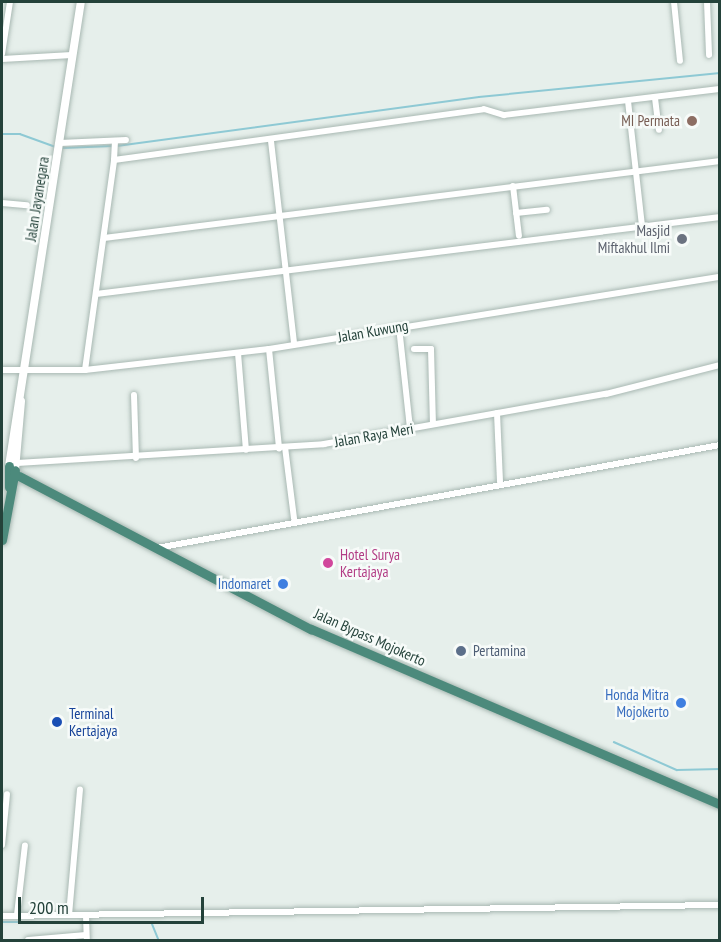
<!DOCTYPE html>
<style>
body{margin:0}
#map{position:relative;width:721px;height:942px;overflow:hidden;background:#e6efeb;font-family:"PT Sans Narrow",sans-serif}
div>[style]{position:absolute}
.stream>*{height:1.5px;margin:-0.75px;padding:0 0.75px;transform-origin:0.75px;border-radius:0.75px;background:#8ec9d4}
.roads{filter:drop-shadow(0 0 2px #a8b8b2) drop-shadow(0 0 2px #a8b8b2)}
.minor>*{height:6px;margin:-3px;padding:0 3px;transform-origin:3px;border-radius:3px;background:#fff}
.secondary>*{height:8px;margin:-4px;padding:0 4px;transform-origin:4px;border-radius:4px;background:#fff}
.trunk>*{height:9px;margin:-4.5px;padding:0 4.5px;transform-origin:4.5px;border-radius:4.5px;background:#4c8a7c}
.dots>*{width:16px;height:16px;translate:-50% -50%;box-sizing:border-box;border:3px solid #f7fbf9;border-radius:50%}
span{translate:-50% -50%;white-space:nowrap;text-align:center;line-height:1.15;-webkit-text-stroke:5px #f7fbf9;paint-order:stroke}
.education-label{font-size:15px;color:#785e54}
.right{translate:-100% -50%;text-align:right}
.street-label{font-size:15px;color:#24423a}
.worship-label{font-size:15px;color:#5b616d}
.hotel-label{font-size:15px;color:#b23c85}
.left{translate:0 -50%;text-align:left}
.shop-label{font-size:15px;color:#366cbe}
.service-label{font-size:15px;color:#4e5e75}
.transit-label{font-size:15px;color:#164399}
.frame{position:absolute;inset:0;border:3px solid #24423a;pointer-events:none}
.scale{position:absolute;left:18px;top:897px;width:186px;height:27px;box-sizing:border-box;border:3px solid #24423a;border-top:0;padding-left:8px;font-size:18px;line-height:21px;white-space:nowrap;color:#24423a;-webkit-text-stroke:4px #f7fbf9;paint-order:stroke}
</style>
<div id="map">
<div class="stream">
<i style="left:2px;top:134px;width:18px"></i>
<i style="left:20px;top:134px;width:37px;rotate:20deg"></i>
<i style="left:117px;top:146px;width:365px;rotate:-7.7deg"></i>
<i style="left:479px;top:97px;width:242px;rotate:-5.7deg"></i>
<i style="left:63px;top:148px;width:49px;rotate:-2.3deg"></i>
<i style="left:614px;top:742px;width:69px;rotate:24deg"></i>
<i style="left:677px;top:770px;width:43px;rotate:-1.3deg"></i>
<i style="left:2px;top:922px;width:83px"></i>
<i style="left:89px;top:923px;width:63px"></i>
<i style="left:152px;top:923px;width:18px;rotate:68deg"></i>
</div>
<div class="roads">
<div class="minor">
<i style="left:674px;top:2px;width:59px;rotate:84.2deg"></i>
<i style="left:707px;top:2px;width:53px;rotate:87.8deg"></i>
<i style="left:2px;top:54px;width:53px;rotate:-81.3deg"></i>
<i style="left:2px;top:59px;width:70px;rotate:-3.3deg"></i>
<i style="left:655px;top:98px;width:32px;rotate:83deg"></i>
<i style="left:628px;top:101px;width:126px;rotate:83.6deg"></i>
<i style="left:271px;top:141px;width:204px;rotate:83.5deg"></i>
<i style="left:60px;top:143px;width:66px;rotate:-2.6deg"></i>
<i style="left:114px;top:160px;width:19px;rotate:-87deg"></i>
<i style="left:513px;top:186px;width:50px;rotate:83.2deg"></i>
<i style="left:2px;top:203px;width:25px;rotate:5deg"></i>
<i style="left:516px;top:213px;width:31px;rotate:-6deg"></i>
<i style="left:104px;top:238px;width:621px;rotate:-7.13deg"></i>
<i style="left:96px;top:294px;width:629px;rotate:-7.03deg"></i>
<i style="left:399px;top:327px;width:102px;rotate:83.8deg"></i>
<i style="left:269px;top:349px;width:100px;rotate:84.2deg"></i>
<i style="left:414px;top:349px;width:17px"></i>
<i style="left:431px;top:349px;width:75px;rotate:88.5deg"></i>
<i style="left:238px;top:353px;width:97px;rotate:85.3deg"></i>
<i style="left:2px;top:370px;width:83px"></i>
<i style="left:85px;top:370px;width:185px;rotate:-6.5deg"></i>
<i style="left:269px;top:349px;width:457px;rotate:-9.1deg"></i>
<i style="left:85px;top:370px;width:212px;rotate:-82.1deg"></i>
<i style="left:114px;top:160px;width:373px;rotate:-7.8deg"></i>
<i style="left:484px;top:109px;width:21px;rotate:17deg"></i>
<i style="left:504px;top:115px;width:218px;rotate:-6.9deg"></i>
<i style="left:134px;top:395px;width:63px;rotate:88.2deg"></i>
<i style="left:497px;top:413px;width:69px;rotate:87.5deg"></i>
<i style="left:285px;top:447px;width:72px;rotate:82.8deg"></i>
<i style="left:16px;top:463px;width:309px;rotate:-3.5deg"></i>
<i style="left:324px;top:444px;width:286px;rotate:-10.1deg"></i>
<i style="left:606px;top:394px;width:118px;rotate:-14.3deg"></i>
<i style="left:157px;top:548px;width:572px;rotate:-10.37deg"></i>
<i style="left:2px;top:845px;width:51px;rotate:-84.4deg"></i>
<i style="left:17px;top:915px;width:70px;rotate:-83.5deg"></i>
<i style="left:69px;top:915px;width:126px;rotate:-85deg"></i>
<i style="left:2px;top:916px;width:718px;rotate:-0.88deg"></i>
<i style="left:86px;top:916px;width:24px;rotate:88deg"></i>
<i style="left:28px;top:940px;width:58px;rotate:-4.9deg"></i>
</div>
<div class="secondary">
<i style="left:9px;top:466px;width:470px;rotate:-81.2deg"></i>
<i style="left:15px;top:470px;width:69px;rotate:-85deg"></i>
</div>
<div class="trunk">
<i style="left:9px;top:466px;width:21px;rotate:90deg"></i>
<i style="left:19px;top:476px;width:330px;rotate:27.7deg"></i>
<i style="left:311px;top:629px;width:445px;rotate:23.2deg"></i>
<i style="left:2px;top:540px;width:71px;rotate:-79.5deg"></i>
</div>
</div>
<div class="dots">
<i style="left:692px;top:121px;background:#8d6e63"></i>
<i style="left:682px;top:239px;background:#6b7280"></i>
<i style="left:328px;top:563px;background:#d1479c"></i>
<i style="left:283px;top:584px;background:#3f7fe0"></i>
<i style="left:461px;top:651px;background:#5c6f8a"></i>
<i style="left:681px;top:703px;background:#3f7fe0"></i>
<i style="left:57px;top:722px;background:#1a4fb4"></i>
</div>
<div class="education-label">
<span class="right" style="left:680px;top:121px">MI Permata</span>
</div>
<div class="street-label">
<span style="left:37px;top:199px;rotate:-81deg">Jalan Jayanegara</span>
<span style="left:373px;top:331px;rotate:-10deg">Jalan Kuwung</span>
<span style="left:374px;top:435px;rotate:-10deg">Jalan Raya Meri</span>
<span style="left:370px;top:637px;rotate:24deg">Jalan Bypass Mojokerto</span>
</div>
<div class="worship-label">
<span class="right" style="left:670px;top:239px">Masjid<br>Miftakhul Ilmi</span>
</div>
<div class="hotel-label">
<span class="left" style="left:340px;top:563px">Hotel Surya<br>Kertajaya</span>
</div>
<div class="shop-label">
<span class="right" style="left:271px;top:584px">Indomaret</span>
<span class="right" style="left:669px;top:703px">Honda Mitra<br>Mojokerto</span>
</div>
<div class="service-label">
<span class="left" style="left:473px;top:651px">Pertamina</span>
</div>
<div class="transit-label">
<span class="left" style="left:69px;top:722px">Terminal<br>Kertajaya</span>
</div>
<div class="frame"></div>
<div class="scale">200 m</div>
</div>
